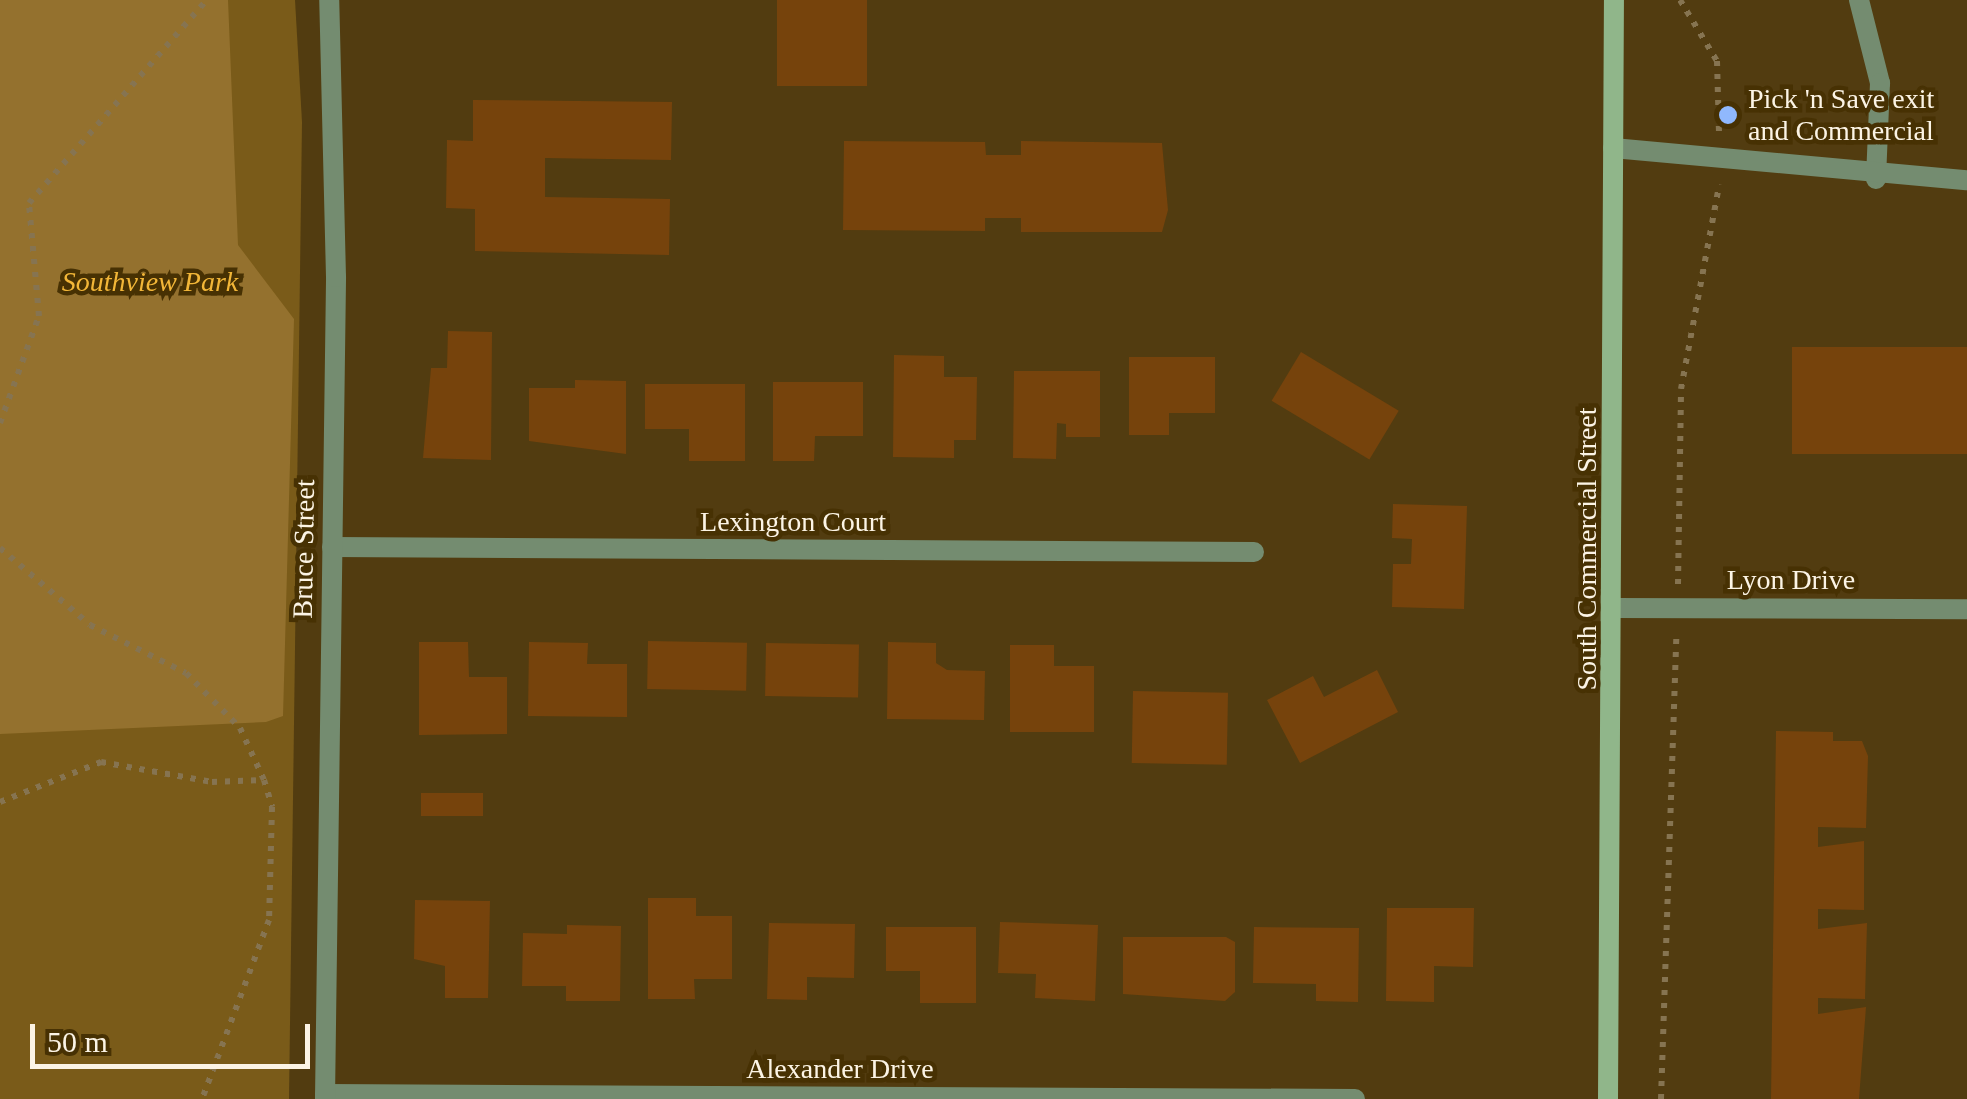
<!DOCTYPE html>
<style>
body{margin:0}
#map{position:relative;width:1967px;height:1099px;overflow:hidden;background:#523c10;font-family:"Times New Roman",serif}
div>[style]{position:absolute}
.green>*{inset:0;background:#7a5b19}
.forest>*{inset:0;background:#94712e}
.building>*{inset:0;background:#76430c;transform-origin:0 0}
.path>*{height:6px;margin-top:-3px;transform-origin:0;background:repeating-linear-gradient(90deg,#867451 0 5px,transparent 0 13px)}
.service>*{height:20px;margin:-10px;padding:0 10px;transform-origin:10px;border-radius:10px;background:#748c70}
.minor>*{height:20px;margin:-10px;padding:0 10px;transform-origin:10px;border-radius:10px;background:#748c70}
.secondary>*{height:20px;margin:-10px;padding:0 10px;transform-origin:10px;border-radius:10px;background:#90b68a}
.dots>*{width:28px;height:28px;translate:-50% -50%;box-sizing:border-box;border:5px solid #473103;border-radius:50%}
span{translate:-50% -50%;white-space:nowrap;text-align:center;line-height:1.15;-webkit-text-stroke:9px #473103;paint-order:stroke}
.poi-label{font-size:28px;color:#fcf4e5}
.left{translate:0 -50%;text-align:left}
.park-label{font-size:28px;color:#f2b638;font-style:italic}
.street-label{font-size:28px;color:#fcf4e5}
.scale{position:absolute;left:30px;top:1024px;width:280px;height:45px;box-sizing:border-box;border:5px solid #fcf4e5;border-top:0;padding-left:12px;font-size:30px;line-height:35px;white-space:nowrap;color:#fcf4e5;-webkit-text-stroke:8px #473103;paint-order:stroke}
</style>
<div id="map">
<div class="green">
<i style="clip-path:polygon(0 0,295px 0,302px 122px,289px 1099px,0 1099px)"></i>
</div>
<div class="forest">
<i style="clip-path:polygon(0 0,228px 0,238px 245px,294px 319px,283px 716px,266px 722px,0 734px)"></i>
</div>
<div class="building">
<i style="left:777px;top:0;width:90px;height:86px"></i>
<i style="clip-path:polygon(473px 100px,672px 102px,671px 160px,545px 158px,545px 197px,670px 199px,669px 255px,475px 251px,475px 209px,446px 208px,447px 140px,473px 141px)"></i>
<i style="clip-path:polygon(844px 141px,985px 142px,986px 155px,1021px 155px,1021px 141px,1162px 143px,1168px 210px,1162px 232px,1021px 232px,1021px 218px,985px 218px,985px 231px,843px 230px)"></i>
<i style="clip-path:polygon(448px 331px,492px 332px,491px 460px,423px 458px,431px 368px,447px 368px)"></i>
<i style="left:1792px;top:347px;width:175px;height:107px"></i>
<i style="left:1301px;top:352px;width:114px;height:57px;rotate:31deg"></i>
<i style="clip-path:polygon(894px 355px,944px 356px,944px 377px,977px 377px,976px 440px,954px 440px,954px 458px,893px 457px)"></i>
<i style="clip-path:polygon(1129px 357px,1215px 357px,1215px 413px,1169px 413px,1169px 435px,1129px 435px)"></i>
<i style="clip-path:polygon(1014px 371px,1100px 371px,1100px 437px,1066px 437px,1066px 424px,1057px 423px,1056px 459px,1013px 458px)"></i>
<i style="clip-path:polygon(575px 380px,626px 381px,626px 454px,529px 441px,529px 388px,575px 388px)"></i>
<i style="clip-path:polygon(773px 382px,863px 382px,863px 436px,815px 436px,814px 461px,773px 461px)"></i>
<i style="clip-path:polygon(645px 384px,745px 384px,745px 461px,689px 461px,689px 429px,645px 429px)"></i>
<i style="clip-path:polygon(1393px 504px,1467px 506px,1464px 609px,1392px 607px,1393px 564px,1411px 564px,1412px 539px,1392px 538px)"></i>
<i style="left:648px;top:641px;width:99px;height:48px;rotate:1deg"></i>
<i style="clip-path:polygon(419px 642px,468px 642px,469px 677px,507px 677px,507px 734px,419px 735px)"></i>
<i style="clip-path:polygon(529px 642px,588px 643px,587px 664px,627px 664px,627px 717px,528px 716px)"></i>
<i style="clip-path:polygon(888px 642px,936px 643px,936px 663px,947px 670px,985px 671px,984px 720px,887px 719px)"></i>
<i style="left:766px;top:643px;width:93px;height:53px;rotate:1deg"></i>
<i style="clip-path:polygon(1010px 645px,1054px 645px,1054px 666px,1094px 666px,1094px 732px,1010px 732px)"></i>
<i style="clip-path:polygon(1377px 670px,1398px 712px,1300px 763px,1267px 700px,1313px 676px,1324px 697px)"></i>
<i style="left:1133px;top:691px;width:95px;height:72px;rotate:1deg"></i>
<i style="clip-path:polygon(1776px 731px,1833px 732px,1833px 741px,1862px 741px,1868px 756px,1866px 828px,1818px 827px,1818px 847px,1864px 841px,1864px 910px,1818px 909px,1818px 929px,1867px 923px,1865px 999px,1818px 998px,1818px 1014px,1866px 1007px,1859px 1099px,1771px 1099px)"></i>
<i style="left:421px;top:793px;width:62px;height:23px"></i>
<i style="clip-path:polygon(648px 898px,696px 898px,696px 916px,732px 916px,732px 979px,694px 979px,695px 999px,648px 999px)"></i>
<i style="clip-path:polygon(415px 900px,490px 901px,488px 998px,445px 998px,445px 966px,414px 959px)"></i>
<i style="clip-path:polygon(1387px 908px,1474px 908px,1473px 967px,1434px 966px,1434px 1002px,1386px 1001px)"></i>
<i style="clip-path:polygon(1000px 922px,1098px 925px,1095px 1001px,1035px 998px,1036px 974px,998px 973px)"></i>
<i style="clip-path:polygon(769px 923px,855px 924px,854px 978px,807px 977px,807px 1000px,767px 999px)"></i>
<i style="clip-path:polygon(567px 925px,621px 926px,620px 1001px,566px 1001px,566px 986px,522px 986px,523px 933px,567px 934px)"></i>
<i style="clip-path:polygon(886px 927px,976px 927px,976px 1003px,920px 1003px,920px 971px,886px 971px)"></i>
<i style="clip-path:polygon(1254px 927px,1359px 928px,1358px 1002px,1316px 1001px,1316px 984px,1253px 983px)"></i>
<i style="clip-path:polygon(1123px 937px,1226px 937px,1235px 942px,1235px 992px,1225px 1001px,1123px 994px)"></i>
</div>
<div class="path">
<i style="left:1680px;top:0;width:71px;rotate:58.8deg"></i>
<i style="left:1717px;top:61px;width:72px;rotate:88.4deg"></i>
<i style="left:0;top:423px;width:114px;rotate:-70deg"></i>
<i style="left:39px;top:316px;width:113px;rotate:-95.1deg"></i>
<i style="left:29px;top:203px;width:270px;rotate:-48.8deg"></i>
<i style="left:0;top:548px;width:118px;rotate:40.5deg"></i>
<i style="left:90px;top:625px;width:107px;rotate:26.6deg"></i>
<i style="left:186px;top:673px;width:77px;rotate:45.5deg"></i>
<i style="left:240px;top:728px;width:57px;rotate:65.2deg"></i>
<i style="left:264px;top:780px;width:28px;rotate:73deg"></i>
<i style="left:272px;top:807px;width:113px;rotate:91.5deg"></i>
<i style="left:269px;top:920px;width:191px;rotate:110.5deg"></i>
<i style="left:1678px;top:584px;width:195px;rotate:-89.1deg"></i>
<i style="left:1681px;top:389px;width:208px;rotate:-79.4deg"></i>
<i style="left:0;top:802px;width:109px;rotate:-21.6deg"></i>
<i style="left:101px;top:762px;width:113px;rotate:10.2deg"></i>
<i style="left:212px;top:782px;width:52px;rotate:-2.2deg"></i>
<i style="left:1661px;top:1099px;width:463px;rotate:-88.1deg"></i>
</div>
<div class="service">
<i style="left:1859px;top:0;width:86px;rotate:75.8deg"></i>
<i style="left:1880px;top:83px;width:96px;rotate:92.4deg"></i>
<i style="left:1613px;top:148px;width:355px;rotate:5.2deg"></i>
</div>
<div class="minor">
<i style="left:332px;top:547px;width:922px;rotate:0.31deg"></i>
<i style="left:1614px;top:608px;width:353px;rotate:0.2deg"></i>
<i style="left:325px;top:1094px;width:1030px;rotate:0.28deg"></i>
<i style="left:325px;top:1099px;width:822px;rotate:-89.23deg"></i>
<i style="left:336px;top:277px;width:277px;rotate:-91.4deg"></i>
</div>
<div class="secondary">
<i style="left:1608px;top:1099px;width:1099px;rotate:-89.69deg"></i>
</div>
<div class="dots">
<i style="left:1728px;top:115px;background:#90b8fd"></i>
</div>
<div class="poi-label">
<span class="left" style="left:1748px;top:115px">Pick 'n Save exit<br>and Commercial</span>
</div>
<div class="park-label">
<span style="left:150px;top:282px">Southview Park</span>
</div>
<div class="street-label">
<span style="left:793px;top:522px">Lexington Court</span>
<span style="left:304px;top:549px;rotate:-89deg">Bruce Street</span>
<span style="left:1587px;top:549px;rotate:-90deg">South Commercial Street</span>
<span style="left:1791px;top:580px">Lyon Drive</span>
<span style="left:840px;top:1069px">Alexander Drive</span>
</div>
<div class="scale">50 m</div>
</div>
